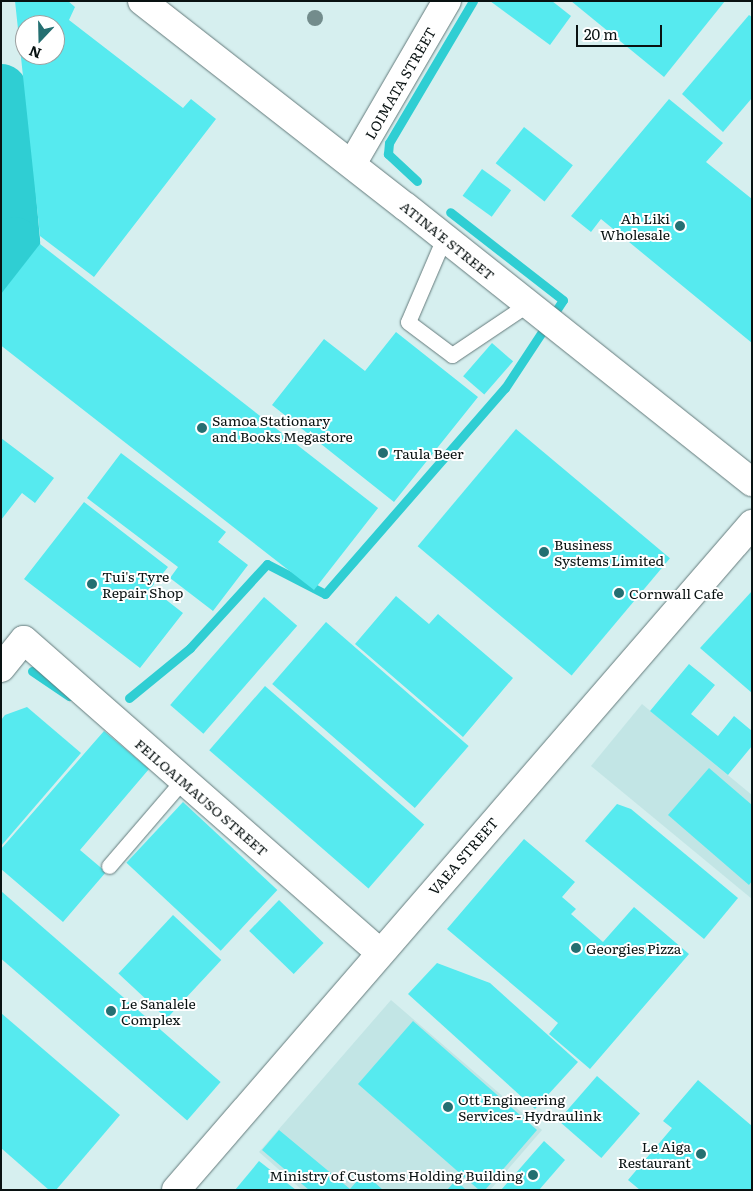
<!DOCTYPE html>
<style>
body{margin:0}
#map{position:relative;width:753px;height:1191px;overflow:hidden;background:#d6efef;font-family:Literata,serif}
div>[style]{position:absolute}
.built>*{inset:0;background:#c2e5e5}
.stream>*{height:9px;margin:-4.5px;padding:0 4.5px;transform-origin:4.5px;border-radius:4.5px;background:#2fced3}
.river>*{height:51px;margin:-25.5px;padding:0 25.5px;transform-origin:25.5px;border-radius:25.5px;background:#2fced3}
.building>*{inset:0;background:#56eaef;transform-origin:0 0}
.roads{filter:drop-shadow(0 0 1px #647a7b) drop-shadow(0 0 1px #647a7b)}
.service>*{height:15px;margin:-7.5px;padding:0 7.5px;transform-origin:7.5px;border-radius:7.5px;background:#fff}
.minor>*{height:28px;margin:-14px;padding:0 14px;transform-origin:14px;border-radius:14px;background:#fff}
.secondary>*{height:28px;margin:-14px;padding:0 14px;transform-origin:14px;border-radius:14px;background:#fff}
.primary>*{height:28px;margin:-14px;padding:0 14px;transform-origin:14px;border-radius:14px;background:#fff}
.trees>*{width:16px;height:16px;margin:-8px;border-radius:50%;background:#738c8c}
.dots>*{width:14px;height:14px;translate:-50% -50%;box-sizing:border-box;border:2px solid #fff;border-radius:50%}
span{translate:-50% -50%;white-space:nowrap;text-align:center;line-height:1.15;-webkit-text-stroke:4px #fff;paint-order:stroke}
.street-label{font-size:14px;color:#091212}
.poi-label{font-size:14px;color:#091212}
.right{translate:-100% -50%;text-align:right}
.left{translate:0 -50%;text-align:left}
.frame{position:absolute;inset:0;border:2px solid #091212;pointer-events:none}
.north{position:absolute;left:15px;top:15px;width:50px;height:50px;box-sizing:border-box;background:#fff;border:1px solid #9da0a0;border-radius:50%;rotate:201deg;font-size:14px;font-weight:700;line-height:20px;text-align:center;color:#091212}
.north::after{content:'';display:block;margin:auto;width:18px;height:22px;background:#246f71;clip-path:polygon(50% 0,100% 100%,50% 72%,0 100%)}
.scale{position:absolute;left:576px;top:25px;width:86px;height:22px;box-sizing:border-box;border:2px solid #091212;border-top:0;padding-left:6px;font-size:15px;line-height:18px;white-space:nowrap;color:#091212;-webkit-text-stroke:4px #fff;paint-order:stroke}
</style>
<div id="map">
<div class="built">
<i style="clip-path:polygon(642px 704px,752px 795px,752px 899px,591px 766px)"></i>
<i style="clip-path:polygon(391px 1000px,542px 1130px,490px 1190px,302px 1190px,259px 1152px)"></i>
</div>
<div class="stream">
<i style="left:417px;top:181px;width:40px;rotate:-137deg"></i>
<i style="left:388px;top:154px;width:11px;rotate:-85deg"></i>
<i style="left:389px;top:143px;width:165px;rotate:-59.4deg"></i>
<i style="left:32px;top:671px;width:45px;rotate:34deg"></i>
<i style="left:129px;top:698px;width:79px;rotate:-39.3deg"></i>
<i style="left:190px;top:648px;width:114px;rotate:-47.5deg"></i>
<i style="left:267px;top:564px;width:65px;rotate:27.3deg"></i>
<i style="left:325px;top:594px;width:274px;rotate:-48.9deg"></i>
<i style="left:505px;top:388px;width:105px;rotate:-56.6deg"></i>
<i style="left:563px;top:300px;width:143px;rotate:-142.1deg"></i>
</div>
<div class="river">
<i style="left:1px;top:89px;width:154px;rotate:85.1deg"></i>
<i style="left:14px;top:242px;width:53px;rotate:104.3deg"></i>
</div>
<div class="building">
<i style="clip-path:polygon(evenodd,15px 1px,68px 1px,75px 7px,69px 20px,183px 108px,191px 99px,216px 119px,94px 277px,40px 236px,15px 1px,25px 25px,55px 25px,55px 55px,25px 55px,25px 25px)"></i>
<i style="clip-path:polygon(490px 1px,552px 1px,571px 16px,550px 45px)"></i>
<i style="clip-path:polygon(571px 1px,725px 1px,664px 77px)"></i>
<i style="clip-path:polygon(749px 15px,752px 17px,752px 98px,723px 132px,682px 94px)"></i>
<i style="clip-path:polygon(669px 99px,723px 143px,706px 162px,752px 199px,752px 343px,601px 219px,591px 232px,571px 216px)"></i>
<i style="left:524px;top:127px;width:62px;height:46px;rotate:38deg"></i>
<i style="left:482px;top:169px;width:36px;height:33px;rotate:36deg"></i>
<i style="left:40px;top:244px;width:429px;height:104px;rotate:38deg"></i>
<i style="clip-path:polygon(396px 332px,478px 397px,394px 502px,272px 405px,324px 339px,365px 371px)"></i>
<i style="left:492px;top:343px;width:28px;height:44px;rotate:41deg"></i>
<i style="left:516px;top:429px;width:201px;height:153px;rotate:40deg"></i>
<i style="clip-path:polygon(1px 438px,54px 478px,35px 503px,22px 493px,1px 520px)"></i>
<i style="clip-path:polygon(121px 453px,226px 532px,218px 542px,248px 565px,213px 611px,170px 578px,178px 567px,87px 498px)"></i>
<i style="clip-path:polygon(84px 502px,168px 567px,151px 588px,183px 613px,140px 668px,24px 579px)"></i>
<i style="clip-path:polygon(752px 591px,752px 693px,700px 648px)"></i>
<i style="clip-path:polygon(396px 596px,429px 624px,438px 614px,513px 678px,463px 737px,355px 644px)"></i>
<i style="left:264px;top:597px;width:44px;height:143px;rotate:41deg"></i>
<i style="left:326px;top:622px;width:189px;height:82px;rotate:41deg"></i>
<i style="clip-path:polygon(689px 664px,715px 685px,691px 714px,718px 736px,734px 716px,752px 731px,752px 746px,728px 775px,650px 711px)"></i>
<i style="left:265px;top:686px;width:211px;height:85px;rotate:41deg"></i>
<i style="clip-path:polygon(27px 707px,81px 753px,1px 846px,1px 720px,5px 715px)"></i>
<i style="clip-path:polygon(104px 731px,149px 769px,80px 850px,106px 872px,63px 922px,1px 869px,1px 849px)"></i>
<i style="clip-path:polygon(709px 768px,752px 805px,752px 881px,749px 885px,668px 815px)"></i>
<i style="left:183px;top:802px;width:129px;height:83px;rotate:43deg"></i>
<i style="clip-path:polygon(617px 804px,631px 809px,738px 898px,704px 939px,585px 841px)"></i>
<i style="clip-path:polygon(524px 839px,575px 882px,562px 897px,576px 909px,571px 914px,603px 942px,634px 907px,689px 954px,590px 1069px,549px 1034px,558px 1023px,447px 929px)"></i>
<i style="left:1px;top:891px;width:291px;height:51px;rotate:41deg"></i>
<i style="left:279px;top:900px;width:62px;height:43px;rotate:44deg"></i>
<i style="left:173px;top:915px;width:66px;height:80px;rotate:43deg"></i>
<i style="clip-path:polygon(437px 963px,490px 983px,578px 1062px,535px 1109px,408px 994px)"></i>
<i style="clip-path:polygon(1px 1013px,120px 1115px,56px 1190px,49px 1190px,1px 1148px)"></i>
<i style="clip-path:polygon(413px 1021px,537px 1130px,485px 1190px,479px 1190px,358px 1084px)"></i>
<i style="left:597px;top:1076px;width:57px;height:59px;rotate:41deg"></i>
<i style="clip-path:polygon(698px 1080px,752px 1126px,752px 1190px,640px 1190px,628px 1180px,672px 1128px,663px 1121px)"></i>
<i style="clip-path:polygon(279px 1130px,350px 1189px,364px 1173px,383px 1190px,309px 1190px,262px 1150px)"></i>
<i style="clip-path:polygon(544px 1141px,565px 1160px,539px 1190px,501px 1190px)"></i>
<i style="clip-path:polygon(259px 1161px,296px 1190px,235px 1190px)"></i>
<i style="clip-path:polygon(456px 1180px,466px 1190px,447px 1190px)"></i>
</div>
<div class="roads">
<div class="service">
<i style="left:444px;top:238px;width:91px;rotate:113.2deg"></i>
<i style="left:408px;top:322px;width:55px;rotate:36.9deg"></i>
<i style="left:452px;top:355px;width:92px;rotate:-33.9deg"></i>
<i style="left:109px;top:866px;width:113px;rotate:-49.3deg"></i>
</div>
<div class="minor">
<i style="left:352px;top:164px;width:189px;rotate:-59.8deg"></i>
</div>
<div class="secondary">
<i style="left:142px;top:1px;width:335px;rotate:38deg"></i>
<i style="left:406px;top:207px;width:442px;rotate:38.5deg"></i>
<i style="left:1px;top:668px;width:36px;rotate:-51deg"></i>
<i style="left:24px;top:640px;width:474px;rotate:41.3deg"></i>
</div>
<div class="primary">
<i style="left:176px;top:1190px;width:881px;rotate:-49.14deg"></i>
</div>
</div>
<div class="trees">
<i style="left:315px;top:18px"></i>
</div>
<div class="dots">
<i style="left:680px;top:226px;background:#246f71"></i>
<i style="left:202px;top:428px;background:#246f71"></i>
<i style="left:383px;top:453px;background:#246f71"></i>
<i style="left:544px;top:552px;background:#246f71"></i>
<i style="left:92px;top:584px;background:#246f71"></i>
<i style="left:619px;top:593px;background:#246f71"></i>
<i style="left:576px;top:948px;background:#246f71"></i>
<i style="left:111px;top:1011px;background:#246f71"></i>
<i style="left:448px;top:1107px;background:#246f71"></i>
<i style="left:701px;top:1154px;background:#246f71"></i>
<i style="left:533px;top:1175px;background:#246f71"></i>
</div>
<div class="street-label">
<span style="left:400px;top:83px;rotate:-60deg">LOIMATA STREET</span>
<span style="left:448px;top:240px;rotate:39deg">ATINA'E STREET</span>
<span style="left:202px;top:797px;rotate:41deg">FEILOAIMAUSO STREET</span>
<span style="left:463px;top:856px;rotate:-49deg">VAEA STREET</span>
</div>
<div class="poi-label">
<span class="right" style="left:670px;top:226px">Ah Liki<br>Wholesale</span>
<span class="left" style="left:212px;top:428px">Samoa Stationary<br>and Books Megastore</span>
<span class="left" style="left:393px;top:453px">Taula Beer</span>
<span class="left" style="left:554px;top:552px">Business<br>Systems Limited</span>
<span class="left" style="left:102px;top:584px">Tui's Tyre<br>Repair Shop</span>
<span class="left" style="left:629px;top:593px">Cornwall Cafe</span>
<span class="left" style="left:586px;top:948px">Georgies Pizza</span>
<span class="left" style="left:121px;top:1011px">Le Sanalele<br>Complex</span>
<span class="left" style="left:458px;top:1107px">Ott Engineering<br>Services - Hydraulink</span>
<span class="right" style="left:691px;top:1154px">Le Aiga<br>Restaurant</span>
<span class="right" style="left:523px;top:1175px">Ministry of Customs Holding Building</span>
</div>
<div class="frame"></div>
<div class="north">N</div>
<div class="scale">20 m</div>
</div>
